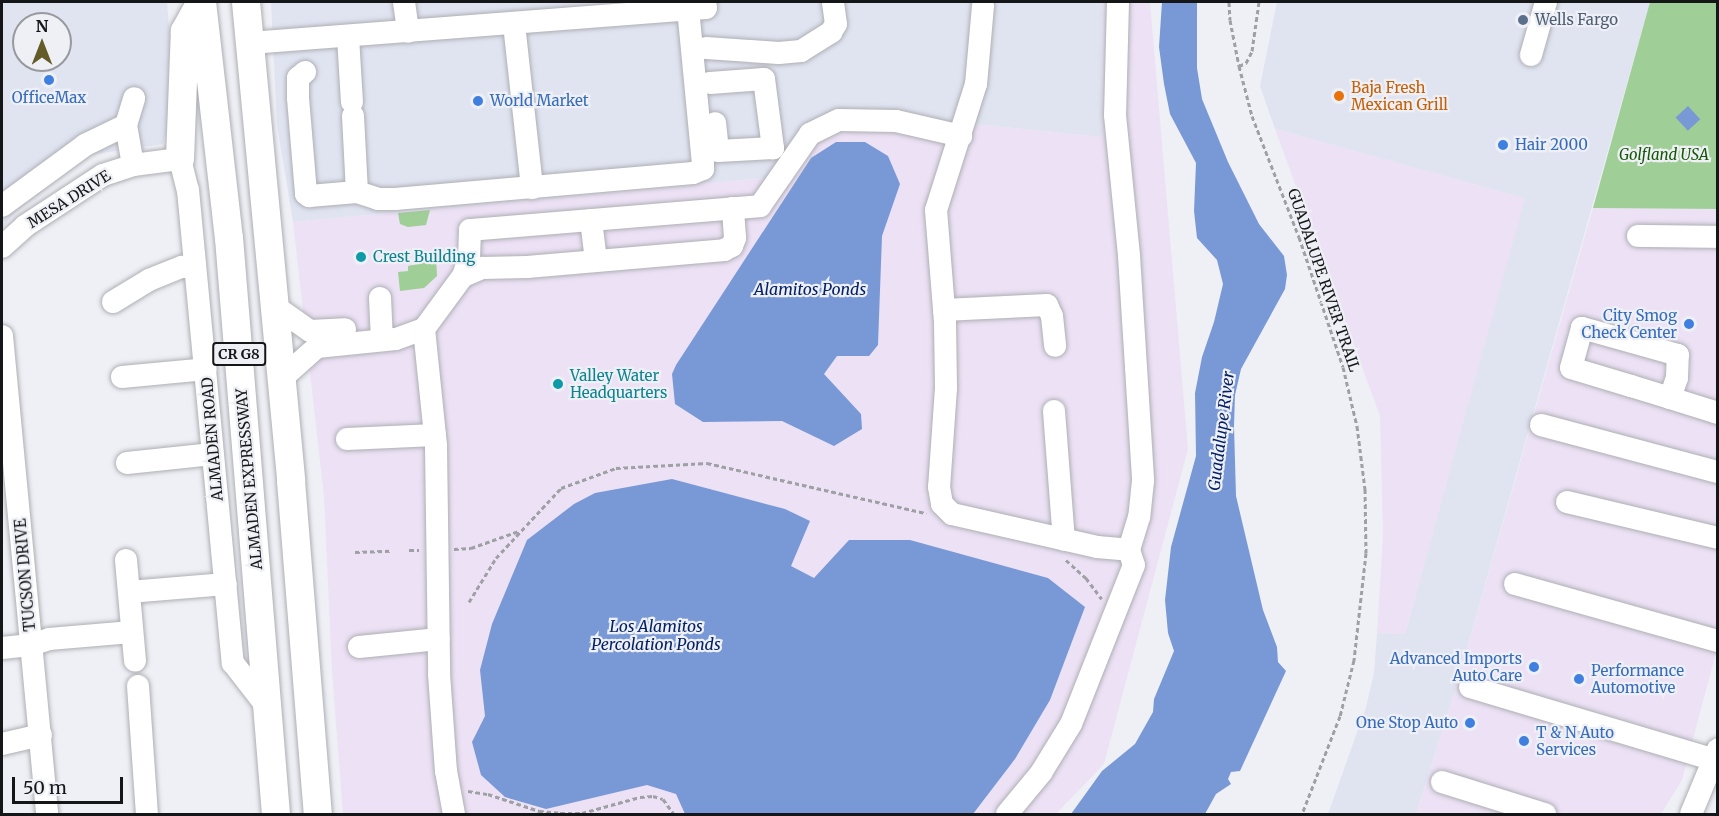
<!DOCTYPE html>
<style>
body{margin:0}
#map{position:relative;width:1719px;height:816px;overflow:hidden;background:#eef0f5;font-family:Merriweather,serif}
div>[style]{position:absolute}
.built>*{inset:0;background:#e0e4f1}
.industrial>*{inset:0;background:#ece1f5}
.green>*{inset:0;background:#9fcf96}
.water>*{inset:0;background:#7999d6;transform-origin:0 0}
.path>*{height:3px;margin-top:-1.5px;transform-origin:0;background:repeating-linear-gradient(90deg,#9ea0a4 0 4.5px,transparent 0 7.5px)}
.roads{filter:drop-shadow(0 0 2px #aeafb4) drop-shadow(0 0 2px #aeafb4)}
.minor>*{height:22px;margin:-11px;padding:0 11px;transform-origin:11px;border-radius:11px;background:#fff}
.major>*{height:28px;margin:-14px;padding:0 14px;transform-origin:14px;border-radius:14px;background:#fff}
.dots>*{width:16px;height:16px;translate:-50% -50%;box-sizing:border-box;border:3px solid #eef0f5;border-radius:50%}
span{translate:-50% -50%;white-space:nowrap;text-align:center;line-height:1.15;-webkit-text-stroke:4.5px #eef0f5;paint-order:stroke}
.shield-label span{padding:2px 4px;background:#eef0f5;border:2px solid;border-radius:4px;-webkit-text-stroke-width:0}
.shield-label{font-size:14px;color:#151618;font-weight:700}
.service-label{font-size:15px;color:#4e5e75}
.left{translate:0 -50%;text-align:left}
.food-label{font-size:15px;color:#c56008}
.shop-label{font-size:15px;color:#366cbe}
.right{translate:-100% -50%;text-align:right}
.park-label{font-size:15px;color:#145805;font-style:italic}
.street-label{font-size:15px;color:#151618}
.culture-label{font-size:15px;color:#0d838f}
.water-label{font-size:16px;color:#032167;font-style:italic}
.frame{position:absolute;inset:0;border:3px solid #151618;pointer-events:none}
.north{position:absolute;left:12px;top:12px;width:60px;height:60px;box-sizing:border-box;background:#eef0f5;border:2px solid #97999d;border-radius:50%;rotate:0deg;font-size:16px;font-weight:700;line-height:24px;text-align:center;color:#151618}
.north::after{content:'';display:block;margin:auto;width:21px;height:27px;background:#635c28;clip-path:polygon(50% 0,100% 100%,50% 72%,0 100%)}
.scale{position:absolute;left:12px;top:777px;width:111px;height:27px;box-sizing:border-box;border:3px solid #151618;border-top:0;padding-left:8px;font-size:18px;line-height:21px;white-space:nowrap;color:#151618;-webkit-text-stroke:4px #eef0f5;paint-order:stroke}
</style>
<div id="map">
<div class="built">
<i style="clip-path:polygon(evenodd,2px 2px,167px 2px,175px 101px,163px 144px,89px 155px,14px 213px,2px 229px,2px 2px,24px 24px,60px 24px,60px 60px,24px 60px,24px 24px)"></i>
<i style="clip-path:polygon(271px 2px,1103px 2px,1102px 137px,853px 112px,775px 177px,293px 222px,277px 125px)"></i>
<i style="clip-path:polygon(1277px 2px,1650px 2px,1454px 694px,1416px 814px,1328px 814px,1366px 707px,1374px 673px,1377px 633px,1405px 634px,1524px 198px,1275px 129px,1260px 86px)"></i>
</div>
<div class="industrial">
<i style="clip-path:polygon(1103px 2px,1150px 2px,1188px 449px,1104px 764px,1056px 814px,343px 814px,332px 671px,324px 497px,293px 222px,775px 177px,853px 112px,1102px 137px)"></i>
<i style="clip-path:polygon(1275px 129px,1525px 198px,1405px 634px,1377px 633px,1383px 535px,1380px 416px)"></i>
<i style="clip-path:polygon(1593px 208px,1717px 209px,1717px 649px,1682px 780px,1661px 814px,1416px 814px,1454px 694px)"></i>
</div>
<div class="green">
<i style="clip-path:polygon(1650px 2px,1717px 2px,1717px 209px,1593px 208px)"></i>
<i style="clip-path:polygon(430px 210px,426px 225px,408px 227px,400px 224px,398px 213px)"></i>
<i style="clip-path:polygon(436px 256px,437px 276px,424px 288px,400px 291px,398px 272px,408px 271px,408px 266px,418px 264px)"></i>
</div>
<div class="water">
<i style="clip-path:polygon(1162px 2px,1197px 2px,1197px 68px,1202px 99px,1228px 162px,1259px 224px,1284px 256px,1287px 275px,1285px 289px,1241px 369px,1235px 395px,1234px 426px,1236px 496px,1263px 610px,1277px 647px,1278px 662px,1286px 671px,1240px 771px,1231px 772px,1228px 779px,1231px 784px,1216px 794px,1205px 814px,1071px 814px,1102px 771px,1135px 744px,1153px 712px,1154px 699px,1174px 651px,1168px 633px,1165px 600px,1171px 547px,1196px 456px,1195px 393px,1202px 357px,1214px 322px,1223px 284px,1217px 260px,1197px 238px,1194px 211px,1196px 163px,1170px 114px,1164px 84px,1159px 47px)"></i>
<i style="left:1688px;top:106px;width:18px;height:17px;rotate:47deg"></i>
<i style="clip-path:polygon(836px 142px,865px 142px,888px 156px,900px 184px,882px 236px,878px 345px,869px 356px,837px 356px,824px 374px,861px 414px,862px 429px,834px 446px,782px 421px,703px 422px,675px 404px,672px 374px,676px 365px,811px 158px)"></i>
<i style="clip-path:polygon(672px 479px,785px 509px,810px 521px,791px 566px,814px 578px,849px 540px,910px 540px,1048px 578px,1085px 607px,1050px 700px,1015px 759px,973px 814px,685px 814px,676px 794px,647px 785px,546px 809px,505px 797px,481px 775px,472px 742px,485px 716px,480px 670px,492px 624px,527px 540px,574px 504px,595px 493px)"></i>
</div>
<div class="path">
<i style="left:1229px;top:2px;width:18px;rotate:87deg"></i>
<i style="left:1230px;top:20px;width:47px;rotate:78.9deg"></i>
<i style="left:1239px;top:66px;width:52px;rotate:75.4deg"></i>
<i style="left:1252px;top:116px;width:130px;rotate:68.8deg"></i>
<i style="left:1299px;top:237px;width:137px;rotate:71.3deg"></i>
<i style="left:1343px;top:367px;width:61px;rotate:76.7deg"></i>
<i style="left:1357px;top:426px;width:64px;rotate:82.8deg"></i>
<i style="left:1365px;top:489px;width:64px;rotate:89.1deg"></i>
<i style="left:1366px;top:553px;width:108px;rotate:96.4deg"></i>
<i style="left:1354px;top:660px;width:58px;rotate:104deg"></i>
<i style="left:1340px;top:716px;width:105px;rotate:111.2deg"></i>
<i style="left:1239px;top:66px;width:8px;rotate:-23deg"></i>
<i style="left:1246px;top:63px;width:13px;rotate:-63deg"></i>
<i style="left:1252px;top:51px;width:49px;rotate:-81.9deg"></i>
<i style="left:454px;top:549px;width:17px;rotate:-3deg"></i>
<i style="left:471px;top:548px;width:51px;rotate:-19.5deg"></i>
<i style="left:409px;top:550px;width:10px"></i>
<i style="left:355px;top:552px;width:36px;rotate:-2deg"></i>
<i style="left:1066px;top:560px;width:27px;rotate:42deg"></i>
<i style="left:1086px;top:578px;width:26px;rotate:53deg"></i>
<i style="left:469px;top:602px;width:52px;rotate:-58.5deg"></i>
<i style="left:496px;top:558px;width:96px;rotate:-47.1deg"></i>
<i style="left:561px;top:488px;width:59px;rotate:-20deg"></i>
<i style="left:616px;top:468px;width:91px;rotate:-3.1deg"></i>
<i style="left:707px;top:463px;width:225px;rotate:12.9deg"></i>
<i style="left:468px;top:791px;width:20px;rotate:9deg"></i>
<i style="left:488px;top:794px;width:54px;rotate:18.4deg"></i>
<i style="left:539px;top:811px;width:21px;rotate:5deg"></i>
<i style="left:560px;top:813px;width:22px"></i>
<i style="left:582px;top:813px;width:60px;rotate:-15.4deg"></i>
<i style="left:640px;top:797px;width:13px;rotate:-4deg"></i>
<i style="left:653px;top:796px;width:10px;rotate:17deg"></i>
<i style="left:663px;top:799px;width:19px;rotate:54deg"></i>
</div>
<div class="roads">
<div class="minor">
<i style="left:404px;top:2px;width:30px;rotate:82deg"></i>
<i style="left:1118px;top:2px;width:113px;rotate:91.5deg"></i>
<i style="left:1115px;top:115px;width:142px;rotate:84.3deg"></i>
<i style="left:1129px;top:256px;width:225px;rotate:86.4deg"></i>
<i style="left:1143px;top:481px;width:36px;rotate:96deg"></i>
<i style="left:1139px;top:517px;width:34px;rotate:107deg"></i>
<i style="left:983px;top:6px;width:78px;rotate:95.1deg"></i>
<i style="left:976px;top:84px;width:132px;rotate:107.6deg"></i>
<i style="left:936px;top:210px;width:113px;rotate:85.4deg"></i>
<i style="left:945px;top:323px;width:65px;rotate:89.1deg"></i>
<i style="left:946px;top:388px;width:99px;rotate:94deg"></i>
<i style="left:939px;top:487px;width:17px;rotate:80deg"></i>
<i style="left:942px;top:504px;width:14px;rotate:45deg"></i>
<i style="left:952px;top:514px;width:149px;rotate:12.8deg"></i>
<i style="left:1097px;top:547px;width:32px;rotate:5deg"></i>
<i style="left:1129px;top:550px;width:16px;rotate:72deg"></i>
<i style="left:1134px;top:565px;width:171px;rotate:111.6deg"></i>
<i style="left:1071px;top:724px;width:57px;rotate:121.5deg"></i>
<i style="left:1041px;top:773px;width:53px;rotate:129.7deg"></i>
<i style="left:514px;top:24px;width:165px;rotate:83.7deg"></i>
<i style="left:348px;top:37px;width:65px;rotate:86.5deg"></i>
<i style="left:250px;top:43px;width:457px;rotate:-4.4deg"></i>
<i style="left:706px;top:8px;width:6px;rotate:-99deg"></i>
<i style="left:706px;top:48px;width:73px;rotate:3.9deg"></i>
<i style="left:779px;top:53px;width:22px;rotate:-5deg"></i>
<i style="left:801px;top:51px;width:36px;rotate:-32deg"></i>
<i style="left:831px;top:32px;width:9px;rotate:-58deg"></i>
<i style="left:836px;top:24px;width:22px;rotate:-98deg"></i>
<i style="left:1531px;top:55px;width:55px;rotate:-74.2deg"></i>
<i style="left:305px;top:72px;width:9px;rotate:139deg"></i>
<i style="left:298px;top:78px;width:20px;rotate:90deg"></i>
<i style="left:298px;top:98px;width:96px;rotate:85.2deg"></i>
<i style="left:306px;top:194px;width:4px;rotate:34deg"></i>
<i style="left:309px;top:196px;width:48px;rotate:-4.8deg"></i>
<i style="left:357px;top:192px;width:22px;rotate:18deg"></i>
<i style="left:378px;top:199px;width:17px"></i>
<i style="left:395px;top:199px;width:299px;rotate:-5deg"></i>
<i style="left:693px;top:173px;width:11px;rotate:-22deg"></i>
<i style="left:703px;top:169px;width:5px;rotate:-90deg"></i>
<i style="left:703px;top:164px;width:156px;rotate:-95.5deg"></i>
<i style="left:710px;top:83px;width:54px;rotate:-4.2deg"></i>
<i style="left:764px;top:79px;width:70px;rotate:82.6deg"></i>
<i style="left:773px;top:148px;width:55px;rotate:176.9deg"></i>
<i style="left:718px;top:151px;width:28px;rotate:-96deg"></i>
<i style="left:353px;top:116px;width:76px;rotate:87deg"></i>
<i style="left:133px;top:165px;width:41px;rotate:-99.9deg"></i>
<i style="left:126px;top:125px;width:28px;rotate:-73deg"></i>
<i style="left:2px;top:206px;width:103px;rotate:-36.3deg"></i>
<i style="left:85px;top:145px;width:46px;rotate:-26deg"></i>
<i style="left:591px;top:220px;width:41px;rotate:83deg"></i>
<i style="left:1638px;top:236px;width:80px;rotate:0.7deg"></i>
<i style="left:2px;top:247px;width:31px;rotate:-42deg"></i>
<i style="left:25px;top:226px;width:93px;rotate:-33.2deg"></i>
<i style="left:103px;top:175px;width:32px;rotate:-18deg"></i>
<i style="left:133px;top:165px;width:47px;rotate:-7.3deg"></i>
<i style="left:180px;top:159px;width:32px;rotate:76deg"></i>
<i style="left:188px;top:190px;width:475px;rotate:84.6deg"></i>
<i style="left:233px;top:663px;width:57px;rotate:52.1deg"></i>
<i style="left:463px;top:276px;width:21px;rotate:-23deg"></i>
<i style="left:482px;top:268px;width:45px;rotate:-1.3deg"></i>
<i style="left:527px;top:267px;width:198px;rotate:-4.9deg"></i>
<i style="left:724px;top:250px;width:9px;rotate:-27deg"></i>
<i style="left:732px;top:246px;width:9px;rotate:-69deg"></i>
<i style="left:735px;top:238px;width:30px;rotate:-94deg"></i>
<i style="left:380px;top:298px;width:42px;rotate:87.3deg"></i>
<i style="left:113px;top:302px;width:42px;rotate:-31.4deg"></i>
<i style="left:149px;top:280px;width:35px;rotate:-22deg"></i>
<i style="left:182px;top:267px;width:13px;rotate:-4deg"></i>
<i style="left:273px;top:305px;width:45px;rotate:35.1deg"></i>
<i style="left:310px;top:331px;width:35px;rotate:-3deg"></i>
<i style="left:944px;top:310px;width:103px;rotate:-2.8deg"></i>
<i style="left:1047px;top:305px;width:12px;rotate:66deg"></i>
<i style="left:1052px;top:316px;width:30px;rotate:84deg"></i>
<i style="left:424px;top:329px;width:118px;rotate:84.1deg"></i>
<i style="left:436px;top:446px;width:228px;rotate:89.2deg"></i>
<i style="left:439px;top:674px;width:97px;rotate:85.9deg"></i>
<i style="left:446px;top:771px;width:44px;rotate:79.5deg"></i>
<i style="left:2px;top:336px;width:480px;rotate:84.6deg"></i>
<i style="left:122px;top:377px;width:84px;rotate:-5.4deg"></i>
<i style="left:281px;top:379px;width:48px;rotate:-41.6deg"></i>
<i style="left:317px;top:347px;width:79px;rotate:-5.8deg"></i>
<i style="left:396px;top:339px;width:30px;rotate:-20deg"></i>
<i style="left:424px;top:329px;width:66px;rotate:-53.7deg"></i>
<i style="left:463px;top:276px;width:18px;rotate:-71deg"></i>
<i style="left:469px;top:259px;width:29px;rotate:-88deg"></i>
<i style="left:470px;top:230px;width:291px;rotate:-4.7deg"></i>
<i style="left:760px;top:206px;width:88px;rotate:-55.2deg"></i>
<i style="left:810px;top:134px;width:32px;rotate:-26deg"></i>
<i style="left:839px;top:120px;width:57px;rotate:1deg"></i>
<i style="left:896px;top:121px;width:67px;rotate:13deg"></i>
<i style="left:1670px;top:398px;width:21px;rotate:-71deg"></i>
<i style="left:1677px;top:378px;width:23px;rotate:-88deg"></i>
<i style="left:1678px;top:355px;width:100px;rotate:-164.3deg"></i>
<i style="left:1582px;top:328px;width:41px;rotate:105.4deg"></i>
<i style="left:1571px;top:368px;width:63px;rotate:16.7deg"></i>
<i style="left:1631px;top:386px;width:41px;rotate:17.1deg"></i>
<i style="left:1670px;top:398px;width:47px;rotate:17.3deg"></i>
<i style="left:1715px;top:412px;width:3px;rotate:18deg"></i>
<i style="left:1054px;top:411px;width:129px;rotate:85.6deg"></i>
<i style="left:1541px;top:425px;width:183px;rotate:14.9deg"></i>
<i style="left:347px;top:439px;width:88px;rotate:-2.6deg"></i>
<i style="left:127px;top:463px;width:86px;rotate:-6deg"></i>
<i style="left:1567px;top:502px;width:155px;rotate:13.4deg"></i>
<i style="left:126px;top:560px;width:101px;rotate:84.9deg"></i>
<i style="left:1515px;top:584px;width:211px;rotate:15.7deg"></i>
<i style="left:129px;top:592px;width:97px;rotate:-4.7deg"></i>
<i style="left:359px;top:647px;width:80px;rotate:-5.7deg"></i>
<i style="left:2px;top:648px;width:29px;rotate:-6deg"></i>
<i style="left:31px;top:645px;width:19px;rotate:-18deg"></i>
<i style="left:49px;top:639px;width:83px;rotate:-4.8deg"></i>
<i style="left:138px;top:686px;width:128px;rotate:86deg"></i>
<i style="left:1470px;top:687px;width:256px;rotate:16.6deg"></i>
<i style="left:2px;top:744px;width:40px;rotate:-13deg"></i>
<i style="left:1442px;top:782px;width:108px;rotate:17.3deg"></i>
<i style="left:1691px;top:814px;width:70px;rotate:-67.4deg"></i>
</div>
<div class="major">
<i style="left:202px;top:2px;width:238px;rotate:83.5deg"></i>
<i style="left:229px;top:238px;width:578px;rotate:85.34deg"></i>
<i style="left:246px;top:2px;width:481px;rotate:84.6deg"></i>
<i style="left:291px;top:481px;width:334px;rotate:85.4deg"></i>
<i style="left:180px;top:159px;width:128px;rotate:-87.8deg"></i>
<i style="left:185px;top:31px;width:33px;rotate:-61deg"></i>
</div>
</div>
<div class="dots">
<i style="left:1523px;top:20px;background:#5c6f8a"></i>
<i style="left:49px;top:80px;background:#3f7fe0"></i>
<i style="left:1339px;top:96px;background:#e8710a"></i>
<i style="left:478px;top:101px;background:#3f7fe0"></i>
<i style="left:1503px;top:145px;background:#3f7fe0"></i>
<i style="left:361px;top:257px;background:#0f9aa8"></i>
<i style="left:1689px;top:324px;background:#3f7fe0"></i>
<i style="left:558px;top:384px;background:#0f9aa8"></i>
<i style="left:1534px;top:667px;background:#3f7fe0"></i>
<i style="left:1579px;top:679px;background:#3f7fe0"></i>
<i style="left:1470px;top:723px;background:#3f7fe0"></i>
<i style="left:1524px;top:741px;background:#3f7fe0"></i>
</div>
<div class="shield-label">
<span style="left:239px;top:354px">CR G8</span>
</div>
<div class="service-label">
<span class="left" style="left:1535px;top:20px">Wells Fargo</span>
</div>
<div class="food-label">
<span class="left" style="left:1351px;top:96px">Baja Fresh<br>Mexican Grill</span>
</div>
<div class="shop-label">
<span style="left:49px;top:98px">OfficeMax</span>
<span class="left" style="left:490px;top:101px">World Market</span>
<span class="left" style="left:1515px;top:145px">Hair 2000</span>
<span class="right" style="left:1677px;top:324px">City Smog<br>Check Center</span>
<span class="right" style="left:1522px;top:667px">Advanced Imports<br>Auto Care</span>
<span class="left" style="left:1591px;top:679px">Performance<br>Automotive</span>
<span class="right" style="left:1458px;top:723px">One Stop Auto</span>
<span class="left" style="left:1536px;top:741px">T &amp; N Auto<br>Services</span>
</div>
<div class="park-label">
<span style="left:1664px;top:155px">Golfland USA</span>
</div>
<div class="street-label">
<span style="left:69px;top:199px;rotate:-32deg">MESA DRIVE</span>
<span style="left:1324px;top:280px;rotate:71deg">GUADALUPE RIVER TRAIL</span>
<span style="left:212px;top:439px;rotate:-95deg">ALMADEN ROAD</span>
<span style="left:249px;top:479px;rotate:-95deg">ALMADEN EXPRESSWAY</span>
<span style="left:25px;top:575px;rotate:-95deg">TUCSON DRIVE</span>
</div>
<div class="culture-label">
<span class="left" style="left:373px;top:257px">Crest Building</span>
<span class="left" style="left:570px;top:384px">Valley Water<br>Headquarters</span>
</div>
<div class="water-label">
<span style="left:810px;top:289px">Alamitos Ponds</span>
<span style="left:1221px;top:431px;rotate:-83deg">Guadalupe River</span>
<span style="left:656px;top:635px">Los Alamitos<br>Percolation Ponds</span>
</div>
<div class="frame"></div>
<div class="north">N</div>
<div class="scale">50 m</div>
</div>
